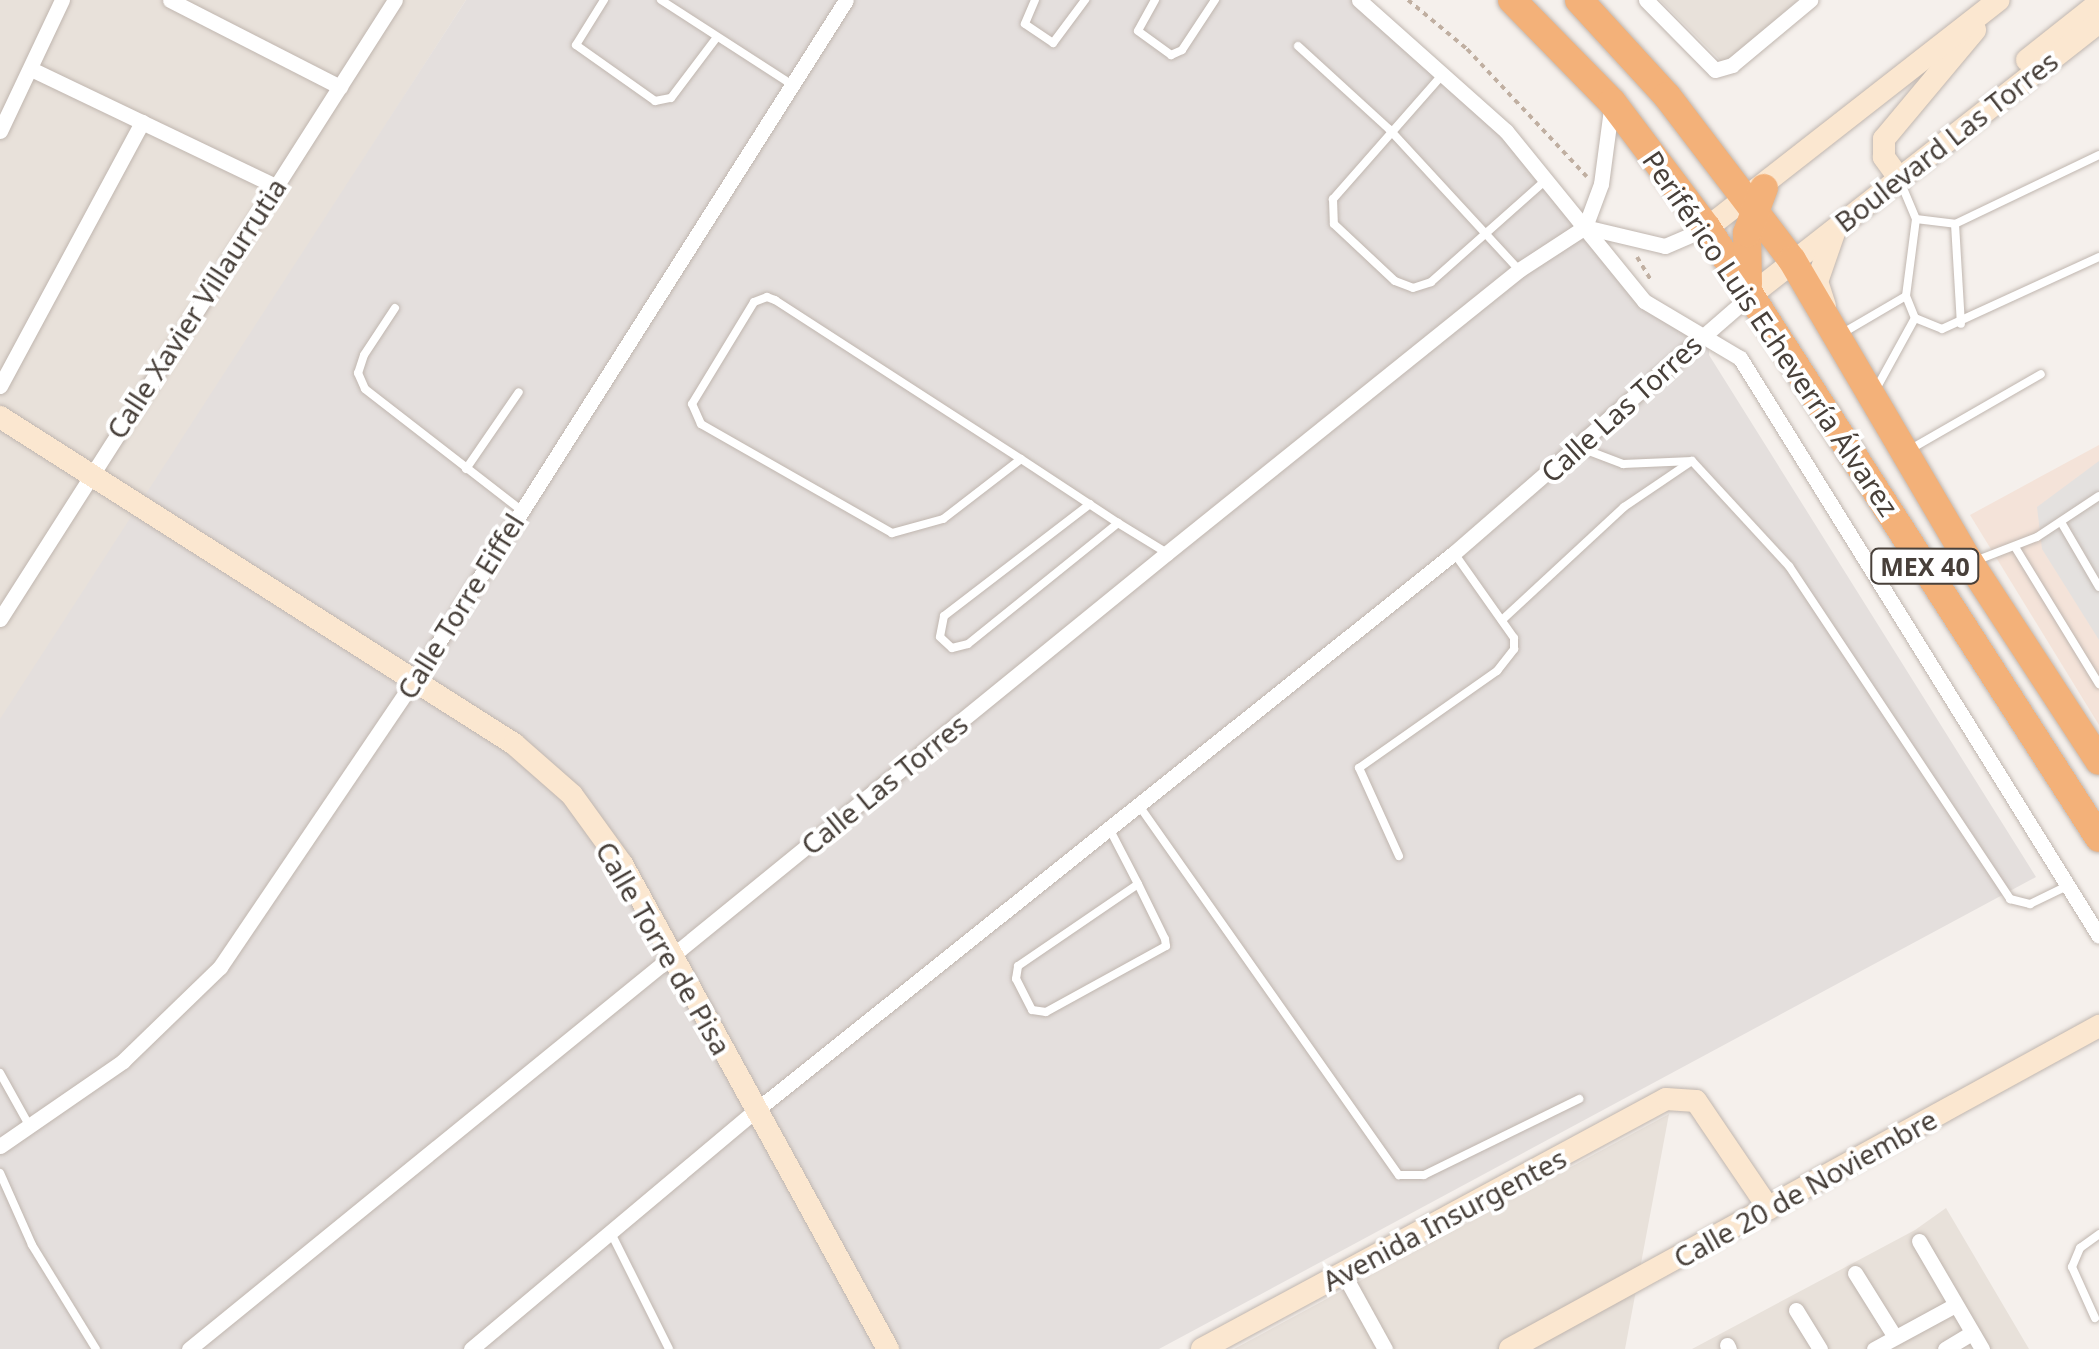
<!DOCTYPE html>
<meta charset="utf-8">
<style>
body{margin:0}
#map{position:relative;width:2099px;height:1349px;overflow:hidden;background:#f5f0ec;font-family:"Noto Sans",sans-serif}
div>[style]{position:absolute}
.residential>*{inset:0;background:#e8e1da}
.commercial>*{inset:0;background:#f4e3d9}
.industrial>*{inset:0;background:#e4dfdd}
.parking>*{inset:0;background:#e4e1df}
.path>*{height:4px;margin-top:-2px;transform-origin:0;background:repeating-linear-gradient(90deg,#c0afa1 0 5px,transparent 0 10px)}
.roads{filter:drop-shadow(0 0 2px #c0b6af) drop-shadow(0 0 2px #c0b6af)}
.lane>*{height:8px;margin:-4px;padding:0 4px;transform-origin:4px;border-radius:4px;background:#fff}
.street>*{height:15px;margin:-7.5px;padding:0 7.5px;transform-origin:7.5px;border-radius:7.5px;background:#fff}
.secondary>*{height:22px;margin:-11px;padding:0 11px;transform-origin:11px;border-radius:11px;background:#fbe7d0}
.highway>*{height:28px;margin:-14px;padding:0 14px;transform-origin:14px;border-radius:14px;background:#f3b179}
span{translate:-50% -50%;white-space:nowrap;text-align:center;line-height:1.15;-webkit-text-stroke:8px #fff;paint-order:stroke}
.shield-label span{padding:2px 8px;background:#fff;border:2px solid;border-radius:8px;-webkit-text-stroke-width:0}
.shield-label{font-size:25px;color:#48403a;font-weight:700}
.street-label{font-size:28px;color:#48403a}
</style>
<div id="map">
<div class="residential">
<i style="clip-path:polygon(0 0,466px 0,0 724px)"></i>
<i style="clip-path:polygon(1660px 0,1798px 0,1724px 64px)"></i>
<i style="clip-path:polygon(1669px 1114px,1625px 1349px,1234px 1349px)"></i>
<i style="clip-path:polygon(1946px 1208px,2029px 1349px,1692px 1349px,1915px 1230px)"></i>
</div>
<div class="commercial">
<i style="clip-path:polygon(2099px 445px,2099px 725px,1970px 515px)"></i>
</div>
<div class="industrial">
<i style="clip-path:polygon(466px 0,1367px 0,1511px 127px,1652px 305px,1709px 331px,1709px 355px,2036px 877px,1159px 1349px,0 1349px,0 719px)"></i>
</div>
<div class="parking">
<i style="clip-path:polygon(2099px 461px,2099px 640px,2042px 549px,2037px 507px)"></i>
</div>
<div class="path">
<i style="left:1408px;top:0;width:77px;rotate:39.7deg"></i>
<i style="left:1467px;top:49px;width:175px;rotate:46.8deg"></i>
<i style="left:1637px;top:257px;width:26px;rotate:59deg"></i>
</div>
<div class="roads">
<div class="lane">
<i style="left:604px;top:0;width:53px;rotate:121.9deg"></i>
<i style="left:576px;top:45px;width:97px;rotate:35.3deg"></i>
<i style="left:655px;top:101px;width:16px;rotate:-11deg"></i>
<i style="left:671px;top:98px;width:76px;rotate:-53deg"></i>
<i style="left:661px;top:0;width:155px;rotate:32.9deg"></i>
<i style="left:1035px;top:0;width:26px;rotate:113deg"></i>
<i style="left:1025px;top:24px;width:34px;rotate:34deg"></i>
<i style="left:1053px;top:43px;width:54px;rotate:-53.3deg"></i>
<i style="left:1155px;top:0;width:35px;rotate:119deg"></i>
<i style="left:1138px;top:31px;width:41px;rotate:36deg"></i>
<i style="left:1171px;top:55px;width:12px;rotate:-24deg"></i>
<i style="left:1182px;top:50px;width:60px;rotate:-56.6deg"></i>
<i style="left:1298px;top:46px;width:123px;rotate:42.4deg"></i>
<i style="left:1389px;top:129px;width:192px;rotate:47.3deg"></i>
<i style="left:1443px;top:74px;width:167px;rotate:131.3deg"></i>
<i style="left:1333px;top:199px;width:25px;rotate:88deg"></i>
<i style="left:1334px;top:224px;width:83px;rotate:43.1deg"></i>
<i style="left:1395px;top:281px;width:19px;rotate:21deg"></i>
<i style="left:1413px;top:288px;width:19px;rotate:-18deg"></i>
<i style="left:1431px;top:282px;width:154px;rotate:-41.6deg"></i>
<i style="left:1900px;top:181px;width:41px;rotate:67.2deg"></i>
<i style="left:1916px;top:219px;width:39px;rotate:7deg"></i>
<i style="left:1955px;top:224px;width:160px;rotate:-25.6deg"></i>
<i style="left:1916px;top:219px;width:78px;rotate:97.4deg"></i>
<i style="left:1906px;top:296px;width:24px;rotate:68deg"></i>
<i style="left:1915px;top:318px;width:29px;rotate:22deg"></i>
<i style="left:1942px;top:329px;width:173px;rotate:-24.6deg"></i>
<i style="left:1955px;top:224px;width:100px;rotate:86.6deg"></i>
<i style="left:395px;top:308px;width:56px;rotate:123.4deg"></i>
<i style="left:364px;top:355px;width:19px;rotate:108deg"></i>
<i style="left:358px;top:373px;width:17px;rotate:66deg"></i>
<i style="left:365px;top:389px;width:197px;rotate:37.8deg"></i>
<i style="left:1841px;top:334px;width:75px;rotate:-30.3deg"></i>
<i style="left:1876px;top:389px;width:81px;rotate:-61.2deg"></i>
<i style="left:1581px;top:448px;width:45px;rotate:20.9deg"></i>
<i style="left:1623px;top:464px;width:69px;rotate:-2.5deg"></i>
<i style="left:1692px;top:461px;width:143px;rotate:47.3deg"></i>
<i style="left:1789px;top:566px;width:400px;rotate:56.4deg"></i>
<i style="left:2010px;top:899px;width:21px;rotate:14deg"></i>
<i style="left:2030px;top:904px;width:41px;rotate:-25.9deg"></i>
<i style="left:1909px;top:450px;width:152px;rotate:-29.9deg"></i>
<i style="left:1021px;top:459px;width:98px;rotate:142.4deg"></i>
<i style="left:943px;top:519px;width:53px;rotate:164.6deg"></i>
<i style="left:892px;top:533px;width:220px;rotate:-150.3deg"></i>
<i style="left:701px;top:424px;width:22px;rotate:-114deg"></i>
<i style="left:692px;top:404px;width:119px;rotate:-58.7deg"></i>
<i style="left:754px;top:302px;width:14px;rotate:-21deg"></i>
<i style="left:767px;top:297px;width:9px;rotate:21deg"></i>
<i style="left:775px;top:300px;width:293px;rotate:32.9deg"></i>
<i style="left:1021px;top:459px;width:116px;rotate:33.4deg"></i>
<i style="left:1118px;top:523px;width:57px;rotate:31.5deg"></i>
<i style="left:466px;top:469px;width:93px;rotate:-55.5deg"></i>
<i style="left:1090px;top:504px;width:184px;rotate:142.5deg"></i>
<i style="left:944px;top:616px;width:21px;rotate:101deg"></i>
<i style="left:940px;top:637px;width:16px;rotate:43deg"></i>
<i style="left:952px;top:648px;width:16px;rotate:-14deg"></i>
<i style="left:968px;top:644px;width:193px;rotate:-38.9deg"></i>
<i style="left:2061px;top:522px;width:75px;rotate:59.7deg"></i>
<i style="left:2015px;top:547px;width:161px;rotate:58.5deg"></i>
<i style="left:1975px;top:561px;width:66px;rotate:-21.2deg"></i>
<i style="left:2037px;top:537px;width:74px;rotate:-33.5deg"></i>
<i style="left:1502px;top:620px;width:166px;rotate:-42.8deg"></i>
<i style="left:1624px;top:507px;width:82px;rotate:-34.1deg"></i>
<i style="left:1140px;top:807px;width:450px;rotate:54.9deg"></i>
<i style="left:1399px;top:1175px;width:25px"></i>
<i style="left:1424px;top:1175px;width:173px;rotate:-26.1deg"></i>
<i style="left:1110px;top:830px;width:61px;rotate:62.6deg"></i>
<i style="left:1138px;top:884px;width:61px;rotate:63.9deg"></i>
<i style="left:1165px;top:939px;width:7px;rotate:82deg"></i>
<i style="left:1166px;top:946px;width:137px;rotate:151.2deg"></i>
<i style="left:1046px;top:1012px;width:14px;rotate:-172deg"></i>
<i style="left:1032px;top:1010px;width:35px;rotate:-117deg"></i>
<i style="left:1016px;top:979px;width:13px;rotate:-81deg"></i>
<i style="left:1018px;top:966px;width:145px;rotate:-34.3deg"></i>
<i style="left:1399px;top:856px;width:97px;rotate:-114.4deg"></i>
<i style="left:1359px;top:768px;width:169px;rotate:-35.1deg"></i>
<i style="left:1497px;top:671px;width:28px;rotate:-52deg"></i>
<i style="left:1514px;top:649px;width:11px;rotate:-90deg"></i>
<i style="left:1514px;top:638px;width:104px;rotate:-125.2deg"></i>
<i style="left:0;top:1073px;width:60px;rotate:60.9deg"></i>
<i style="left:0;top:1173px;width:79px;rotate:66deg"></i>
<i style="left:32px;top:1245px;width:122px;rotate:58.4deg"></i>
<i style="left:612px;top:1235px;width:127px;rotate:63.4deg"></i>
<i style="left:2095px;top:1318px;width:56px;rotate:-114.3deg"></i>
<i style="left:2072px;top:1267px;width:21px;rotate:-67deg"></i>
<i style="left:2080px;top:1248px;width:24px;rotate:-36deg"></i>
</div>
<div class="street">
<i style="left:170px;top:0;width:191px;rotate:27.1deg"></i>
<i style="left:1359px;top:0;width:197px;rotate:41.7deg"></i>
<i style="left:1506px;top:131px;width:219px;rotate:50.9deg"></i>
<i style="left:1644px;top:301px;width:112px;rotate:30.7deg"></i>
<i style="left:1740px;top:358px;width:680px;rotate:58.16deg"></i>
<i style="left:1646px;top:0;width:98px;rotate:45.4deg"></i>
<i style="left:1715px;top:70px;width:18px;rotate:-16deg"></i>
<i style="left:1732px;top:65px;width:102px;rotate:-39.8deg"></i>
<i style="left:31px;top:69px;width:271px;rotate:25.6deg"></i>
<i style="left:0;top:131px;width:145px;rotate:-64.7deg"></i>
<i style="left:1589px;top:228px;width:78px;rotate:13.3deg"></i>
<i style="left:1665px;top:246px;width:46px;rotate:-23.2deg"></i>
<i style="left:0;top:386px;width:300px;rotate:-61.7deg"></i>
<i style="left:0;top:619px;width:734px;rotate:-57.46deg"></i>
<i style="left:0;top:1146px;width:150px;rotate:-34.6deg"></i>
<i style="left:123px;top:1061px;width:135px;rotate:-44.1deg"></i>
<i style="left:220px;top:967px;width:346px;rotate:-55.9deg"></i>
<i style="left:414px;top:681px;width:806px;rotate:-57.61deg"></i>
<i style="left:1919px;top:1241px;width:125px;rotate:59.7deg"></i>
<i style="left:1343px;top:1273px;width:87px;rotate:61.1deg"></i>
<i style="left:1855px;top:1273px;width:75px;rotate:58deg"></i>
<i style="left:1796px;top:1310px;width:46px;rotate:58.4deg"></i>
<i style="left:1727px;top:1345px;width:4px;rotate:63deg"></i>
<i style="left:189px;top:1349px;width:1261px;rotate:-39.14deg"></i>
<i style="left:1167px;top:553px;width:452px;rotate:-38.8deg"></i>
<i style="left:1519px;top:270px;width:79px;rotate:-33.1deg"></i>
<i style="left:1585px;top:227px;width:46px;rotate:-69.6deg"></i>
<i style="left:1601px;top:184px;width:83px;rotate:-82.4deg"></i>
<i style="left:471px;top:1349px;width:371px;rotate:-40deg"></i>
<i style="left:755px;top:1111px;width:894px;rotate:-38.6deg"></i>
<i style="left:1454px;top:553px;width:393px;rotate:-41deg"></i>
<i style="left:1874px;top:1349px;width:92px;rotate:-28.5deg"></i>
<i style="left:1945px;top:1349px;width:31px;rotate:-31deg"></i>
</div>
<div class="secondary">
<i style="left:2027px;top:60px;width:92px;rotate:-38.4deg"></i>
<i style="left:1899px;top:178px;width:26px;rotate:-126deg"></i>
<i style="left:1884px;top:157px;width:18px;rotate:-90deg"></i>
<i style="left:1884px;top:139px;width:142px;rotate:-50.1deg"></i>
<i style="left:1707px;top:228px;width:370px;rotate:-38deg"></i>
<i style="left:1751px;top:295px;width:442px;rotate:-38.1deg"></i>
<i style="left:1825px;top:306px;width:25px;rotate:-108deg"></i>
<i style="left:1817px;top:282px;width:52px;rotate:-70.9deg"></i>
<i style="left:0;top:417px;width:609px;rotate:32.46deg"></i>
<i style="left:514px;top:744px;width:77px;rotate:41.3deg"></i>
<i style="left:572px;top:795px;width:85px;rotate:54.1deg"></i>
<i style="left:622px;top:864px;width:553px;rotate:61.26deg"></i>
<i style="left:1202px;top:1349px;width:527px;rotate:-28.32deg"></i>
<i style="left:1666px;top:1099px;width:30px;rotate:4deg"></i>
<i style="left:1696px;top:1101px;width:130px;rotate:55.9deg"></i>
<i style="left:1510px;top:1349px;width:672px;rotate:-28.74deg"></i>
</div>
<div class="highway">
<i style="left:1512px;top:0;width:143px;rotate:45.6deg"></i>
<i style="left:1612px;top:102px;width:158px;rotate:53deg"></i>
<i style="left:1707px;top:228px;width:725px;rotate:57.27deg"></i>
<i style="left:1579px;top:0;width:130px;rotate:47.5deg"></i>
<i style="left:1667px;top:96px;width:206px;rotate:52.7deg"></i>
<i style="left:1792px;top:260px;width:351px;rotate:59.6deg"></i>
<i style="left:1970px;top:563px;width:236px;rotate:56.9deg"></i>
<i style="left:1748px;top:284px;width:51px;rotate:-91.1deg"></i>
<i style="left:1747px;top:233px;width:48px;rotate:-69.3deg"></i>
</div>
</div>
<div class="shield-label">
<span style="left:1925px;top:566px">MEX 40</span>
</div>
<div class="street-label">
<span style="left:1946px;top:141px;rotate:-38deg">Boulevard Las Torres</span>
<span style="left:196px;top:308px;rotate:-57deg">Calle Xavier Villaurrutia</span>
<span style="left:1771px;top:333px;rotate:56deg">Periférico Luis Echeverría Álvarez</span>
<span style="left:1621px;top:408px;rotate:-42deg">Calle Las Torres</span>
<span style="left:460px;top:606px;rotate:-58deg">Calle Torre Eiffel</span>
<span style="left:884px;top:784px;rotate:-39deg">Calle Las Torres</span>
<span style="left:664px;top:948px;rotate:60deg">Calle Torre de Pisa</span>
<span style="left:1805px;top:1188px;rotate:-29deg">Calle 20 de Noviembre</span>
<span style="left:1444px;top:1219px;rotate:-28deg">Avenida Insurgentes</span>
</div>
</div>
